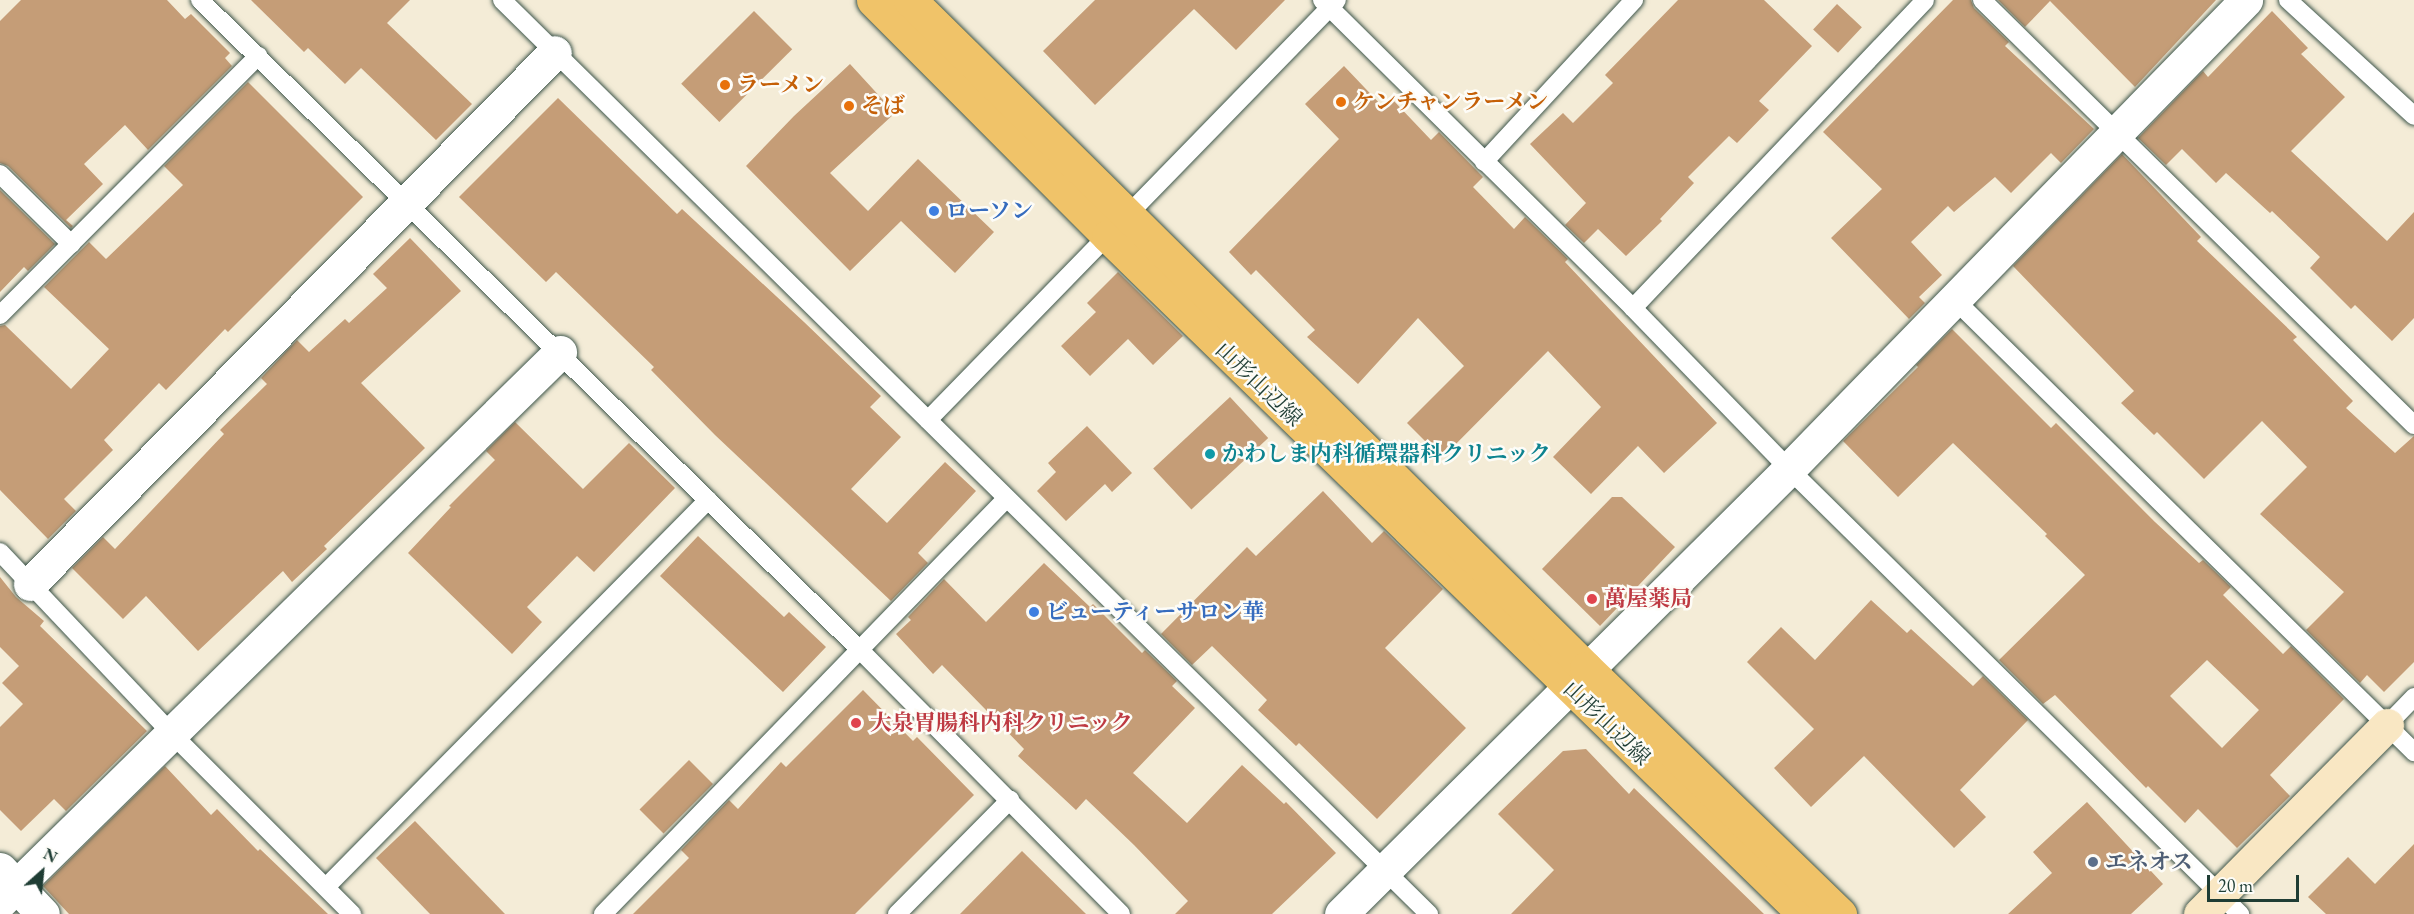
<!DOCTYPE html>
<meta charset="utf-8">
<style>
body{margin:0}
#map{position:relative;width:2414px;height:914px;overflow:hidden;background:#f4ecd7;font-family:"EB Garamond","Noto Serif JP",serif}
div>[style]{position:absolute}
.building>*{inset:0;background:#c59d77;transform-origin:0 0}
.roads{filter:drop-shadow(0 0 2px #3f574c) drop-shadow(0 0 2px #3f574c)}
.lane>*{height:18px;margin:-9px;padding:0 9px;transform-origin:9px;border-radius:9px;background:#fff}
.street>*{height:33px;margin:-16.5px;padding:0 16.5px;transform-origin:16.5px;border-radius:16.5px;background:#fff}
.secondary>*{height:33px;margin:-16.5px;padding:0 16.5px;transform-origin:16.5px;border-radius:16.5px;background:#f9e7c3}
.primary>*{height:33px;margin:-16.5px;padding:0 16.5px;transform-origin:16.5px;border-radius:16.5px;background:#f0c369}
.dots>*{width:16px;height:16px;translate:-50% -50%;box-sizing:border-box;border:3px solid #fdfcf7;border-radius:50%}
span{translate:-50% -50%;white-space:nowrap;text-align:center;line-height:1.15;-webkit-text-stroke:5px #fdfcf7;paint-order:stroke}
.food-label{font-size:22px;color:#c56008;font-weight:700}
.left{translate:0 -50%;text-align:left}
.shop-label{font-size:22px;color:#366cbe;font-weight:700}
.street-label{font-size:22px;color:#1f3d34}
.culture-label{font-size:22px;color:#0d838f;font-weight:700}
.health-label{font-size:22px;color:#be3a42;font-weight:700}
.service-label{font-size:22px;color:#4e5e75;font-weight:700}
.north{position:absolute;left:12px;top:842px;width:60px;height:60px;-webkit-text-stroke:4px #fdfcf7;paint-order:stroke;rotate:27deg;font-size:16px;font-weight:700;line-height:24px;text-align:center;color:#1f3d34}
.north::after{content:'';display:block;margin:auto;width:21px;height:27px;background:#1f3d34;clip-path:polygon(50% 0,100% 100%,50% 72%,0 100%)}
.scale{position:absolute;left:2207px;top:875px;width:92px;height:27px;box-sizing:border-box;border:3px solid #1f3d34;border-top:0;padding-left:8px;font-size:18px;line-height:21px;white-space:nowrap;color:#1f3d34;-webkit-text-stroke:4px #fdfcf7;paint-order:stroke}
</style>
<div id="map">
<div class="building">
<i style="clip-path:polygon(21px 0,167px 0,185px 19px,191px 14px,230px 53px,225px 58px,232px 66px,148px 150px,125px 125px,84px 164px,103px 184px,66px 220px,73px 226px,71px 228px,8px 166px,0 163px,0 21px)"></i>
<i style="clip-path:polygon(251px 0,410px 0,387px 23px,472px 104px,436px 140px,361px 68px,345px 84px,308px 48px,304px 52px)"></i>
<i style="clip-path:polygon(1095px 0,1285px 0,1236px 50px,1194px 9px,1095px 105px,1043px 51px)"></i>
<i style="clip-path:polygon(1678px 0,1764px 0,1812px 46px,1759px 101px,1769px 110px,1737px 143px,1729px 136px,1688px 177px,1694px 183px,1660px 219px,1662px 221px,1626px 256px,1598px 229px,1584px 243px,1565px 225px,1586px 203px,1530px 144px,1563px 113px,1573px 123px,1613px 83px,1605px 75px)"></i>
<i style="clip-path:polygon(1953px 0,1971px 0,1974px 8px,2009px 42px,2005px 46px,2094px 129px,2061px 163px,2051px 153px,2011px 193px,1995px 177px,1954px 212px,1948px 206px,1911px 242px,1942px 275px,1919px 297px,1925px 303px,1909px 319px,1831px 238px,1882px 189px,1823px 132px)"></i>
<i style="clip-path:polygon(1998px 0,2216px 0,2135px 87px,2050px 1px,2025px 27px)"></i>
<i style="left:1837px;top:4px;width:34px;height:35px;rotate:43deg"></i>
<i style="left:754px;top:11px;width:54px;height:103px;rotate:45deg"></i>
<i style="clip-path:polygon(2272px 11px,2308px 48px,2301px 54px,2345px 97px,2291px 151px,2387px 241px,2414px 212px,2414px 318px,2392px 341px,2355px 305px,2351px 309px,2310px 268px,2320px 257px,2272px 211px,2270px 213px,2226px 173px,2216px 183px,2182px 149px,2166px 165px,2138px 138px,2203px 71px,2208px 77px)"></i>
<i style="clip-path:polygon(850px 64px,895px 113px,830px 173px,868px 211px,918px 159px,994px 232px,955px 273px,901px 221px,850px 271px,746px 166px,794px 116px)"></i>
<i style="clip-path:polygon(1344px 66px,1384px 108px,1393px 100px,1431px 140px,1439px 132px,1483px 177px,1473px 187px,1514px 229px,1525px 217px,1568px 259px,1565px 262px,1717px 423px,1664px 473px,1638px 446px,1591px 494px,1553px 457px,1601px 407px,1548px 351px,1442px 458px,1407px 423px,1464px 366px,1418px 318px,1358px 384px,1307px 337px,1315px 330px,1256px 270px,1251px 275px,1229px 252px,1339px 139px,1305px 104px)"></i>
<i style="clip-path:polygon(248px 82px,363px 197px,228px 332px,225px 329px,166px 390px,159px 383px,104px 440px,113px 450px,64px 499px,76px 511px,48px 539px,0 490px,0 326px,5px 325px,71px 389px,109px 349px,44px 287px,89px 242px,106px 259px,183px 185px,164px 166px)"></i>
<i style="clip-path:polygon(558px 98px,677px 214px,682px 209px,804px 322px,881px 396px,870px 407px,901px 437px,851px 489px,887px 523px,945px 462px,976px 491px,918px 553px,928px 563px,891px 601px,715px 435px,651px 370px,654px 367px,556px 272px,546px 282px,459px 197px)"></i>
<i style="clip-path:polygon(2122px 154px,2201px 237px,2197px 241px,2297px 337px,2293px 340px,2353px 401px,2346px 408px,2395px 453px,2414px 436px,2414px 662px,2384px 692px,2367px 675px,2360px 683px,2306px 630px,2344px 592px,2260px 514px,2307px 467px,2262px 421px,2204px 479px,2157px 432px,2154px 435px,2121px 403px,2134px 391px,2013px 266px)"></i>
<i style="clip-path:polygon(0 190px,55px 244px,28px 271px,24px 267px,0 292px)"></i>
<i style="clip-path:polygon(410px 238px,461px 291px,361px 383px,425px 448px,324px 546px,327px 549px,292px 582px,283px 571px,198px 651px,146px 596px,123px 619px,72px 568px,103px 537px,115px 549px,224px 434px,220px 430px,267px 384px,261px 378px,297px 340px,309px 352px,345px 319px,349px 323px,387px 288px,373px 274px)"></i>
<i style="clip-path:polygon(1118px 272px,1183px 336px,1153px 365px,1128px 339px,1090px 376px,1061px 346px,1096px 312px,1087px 303px)"></i>
<i style="clip-path:polygon(evenodd,1952px 329px,2051px 428px,2056px 423px,2155px 522px,2199px 563px,2203px 560px,2231px 587px,2223px 595px,2283px 654px,2291px 646px,2344px 699px,2270px 775px,2290px 796px,2237px 848px,2198px 809px,2185px 823px,2148px 786px,2146px 788px,2055px 695px,2043px 704px,1999px 660px,2085px 575px,2045px 536px,2047px 534px,1953px 443px,1898px 497px,1843px 441px,1918px 367px,1916px 365px,1952px 329px,2207px 660px,2259px 710px,2222px 748px,2170px 696px,2207px 660px)"></i>
<i style="left:1230px;top:397px;width:56px;height:105px;rotate:47deg"></i>
<i style="clip-path:polygon(515px 422px,583px 489px,629px 443px,675px 488px,594px 572px,577px 556px,527px 607px,542px 622px,512px 654px,408px 553px,451px 507px,449px 506px,495px 460px,486px 451px)"></i>
<i style="clip-path:polygon(1087px 426px,1132px 473px,1112px 492px,1105px 484px,1066px 521px,1037px 491px,1056px 472px,1048px 463px)"></i>
<i style="clip-path:polygon(1323px 491px,1372px 543px,1384px 531px,1443px 589px,1385px 648px,1466px 728px,1377px 819px,1299px 743px,1296px 746px,1258px 710px,1267px 700px,1212px 646px,1192px 665px,1161px 634px,1247px 547px,1256px 556px)"></i>
<i style="clip-path:polygon(1612px 497px,1622px 497px,1675px 547px,1600px 626px,1542px 569px)"></i>
<i style="clip-path:polygon(698px 536px,784px 617px,789px 612px,826px 647px,783px 692px,660px 576px)"></i>
<i style="clip-path:polygon(1044px 563px,1090px 607px,1093px 604px,1142px 653px,1145px 650px,1177px 681px,1172px 686px,1195px 708px,1133px 773px,1187px 823px,1242px 765px,1284px 804px,1286px 802px,1336px 853px,1272px 914px,1175px 914px,1188px 901px,1134px 845px,1086px 799px,1076px 810px,1018px 756px,1024px 749px,942px 665px,933px 674px,896px 634px,911px 620px,908px 617px,944px 579px,986px 622px)"></i>
<i style="clip-path:polygon(0 577px,16px 597px,44px 621px,40px 626px,147px 731px,66px 811px,54px 799px,21px 831px,0 810px,0 727px,23px 704px,2px 683px,19px 666px,0 647px)"></i>
<i style="clip-path:polygon(1871px 600px,1907px 633px,1911px 629px,1973px 686px,1983px 676px,2028px 720px,1960px 790px,1986px 817px,1954px 848px,1864px 756px,1811px 807px,1774px 768px,1814px 729px,1747px 662px,1781px 627px,1815px 660px)"></i>
<i style="clip-path:polygon(863px 690px,913px 741px,917px 737px,974px 795px,855px 914px,633px 914px,689px 858px,681px 850px,729px 800px,738px 809px,781px 762px,786px 767px)"></i>
<i style="clip-path:polygon(1586px 749px,1629px 794px,1634px 788px,1764px 914px,1511px 914px,1554px 870px,1498px 814px,1563px 751px)"></i>
<i style="left:689px;top:760px;width:34px;height:70px;rotate:45deg"></i>
<i style="clip-path:polygon(165px 766px,211px 815px,217px 809px,258px 851px,260px 849px,328px 914px,69px 914px,43px 886px)"></i>
<i style="clip-path:polygon(2087px 802px,2163px 884px,2131px 914px,2008px 914px,2052px 873px,2033px 852px)"></i>
<i style="clip-path:polygon(415px 821px,505px 914px,430px 914px,376px 858px)"></i>
<i style="clip-path:polygon(2414px 844px,2414px 914px,2326px 914px,2308px 897px,2348px 857px,2375px 884px)"></i>
<i style="clip-path:polygon(1022px 851px,1086px 914px,960px 914px)"></i>
</div>
<div class="roads">
<div class="lane">
<i style="left:200px;top:0;width:926px;rotate:44.56deg"></i>
<i style="left:860px;top:650px;width:371px;rotate:45.3deg"></i>
<i style="left:502px;top:0;width:1302px;rotate:44.6deg"></i>
<i style="left:1322px;top:0;width:438px;rotate:44.7deg"></i>
<i style="left:1633px;top:308px;width:224px;rotate:45.9deg"></i>
<i style="left:1789px;top:469px;width:634px;rotate:44.62deg"></i>
<i style="left:1982px;top:0;width:606px;rotate:44.53deg"></i>
<i style="left:2288px;top:0;width:171px;rotate:42.6deg"></i>
<i style="left:1484px;top:162px;width:221px;rotate:-47.2deg"></i>
<i style="left:0;top:174px;width:100px;rotate:44.6deg"></i>
<i style="left:1954px;top:299px;width:646px;rotate:44.56deg"></i>
<i style="left:1633px;top:308px;width:424px;rotate:-46.5deg"></i>
<i style="left:0;top:315px;width:366px;rotate:-45.1deg"></i>
<i style="left:928px;top:420px;width:586px;rotate:-45.76deg"></i>
<i style="left:0;top:552px;width:250px;rotate:46.6deg"></i>
<i style="left:172px;top:734px;width:255px;rotate:45deg"></i>
<i style="left:2387px;top:725px;width:39px;rotate:-46deg"></i>
<i style="left:326px;top:887px;width:544px;rotate:-45.37deg"></i>
<i style="left:603px;top:914px;width:578px;rotate:-45.84deg"></i>
<i style="left:897px;top:914px;width:161px;rotate:-45.3deg"></i>
</div>
<div class="street">
<i style="left:30px;top:584px;width:747px;rotate:-45.38deg"></i>
<i style="left:0;top:869px;width:62px;rotate:46.3deg"></i>
<i style="left:0;top:902px;width:785px;rotate:-44.48deg"></i>
<i style="left:1341px;top:914px;width:631px;rotate:-44.81deg"></i>
<i style="left:1789px;top:469px;width:655px;rotate:-45.74deg"></i>
</div>
<div class="secondary">
<i style="left:2200px;top:914px;width:266px;rotate:-45.3deg"></i>
</div>
<div class="primary">
<i style="left:873px;top:0;width:333px;rotate:45.1deg"></i>
<i style="left:1108px;top:236px;width:972px;rotate:44.25deg"></i>
<i style="left:910px;top:0;width:950px;rotate:44.66deg"></i>
<i style="left:1586px;top:668px;width:354px;rotate:44.1deg"></i>
</div>
</div>
<div class="dots">
<i style="left:725px;top:85px;background:#e8710a"></i>
<i style="left:1341px;top:102px;background:#e8710a"></i>
<i style="left:849px;top:106px;background:#e8710a"></i>
<i style="left:934px;top:211px;background:#3f7fe0"></i>
<i style="left:1210px;top:454px;background:#0f9aa8"></i>
<i style="left:1592px;top:599px;background:#e0444e"></i>
<i style="left:1034px;top:612px;background:#3f7fe0"></i>
<i style="left:856px;top:723px;background:#e0444e"></i>
<i style="left:2093px;top:862px;background:#5c6f8a"></i>
</div>
<div class="food-label">
<span class="left" style="left:737px;top:85px">ラーメン</span>
<span class="left" style="left:1353px;top:102px">ケンチャンラーメン</span>
<span class="left" style="left:861px;top:106px">そば</span>
</div>
<div class="shop-label">
<span class="left" style="left:946px;top:211px">ローソン</span>
<span class="left" style="left:1046px;top:612px">ビューティーサロン華</span>
</div>
<div class="street-label">
<span style="left:1259px;top:384px;rotate:44deg">山形山辺線</span>
<span style="left:1607px;top:723px;rotate:44deg">山形山辺線</span>
</div>
<div class="culture-label">
<span class="left" style="left:1222px;top:454px">かわしま内科循環器科クリニック</span>
</div>
<div class="health-label">
<span class="left" style="left:1604px;top:599px">萬屋薬局</span>
<span class="left" style="left:870px;top:723px">大泉胃腸科内科クリニック</span>
</div>
<div class="service-label">
<span class="left" style="left:2105px;top:862px">エネオス</span>
</div>
<div class="north">N</div>
<div class="scale">20 m</div>
</div>
